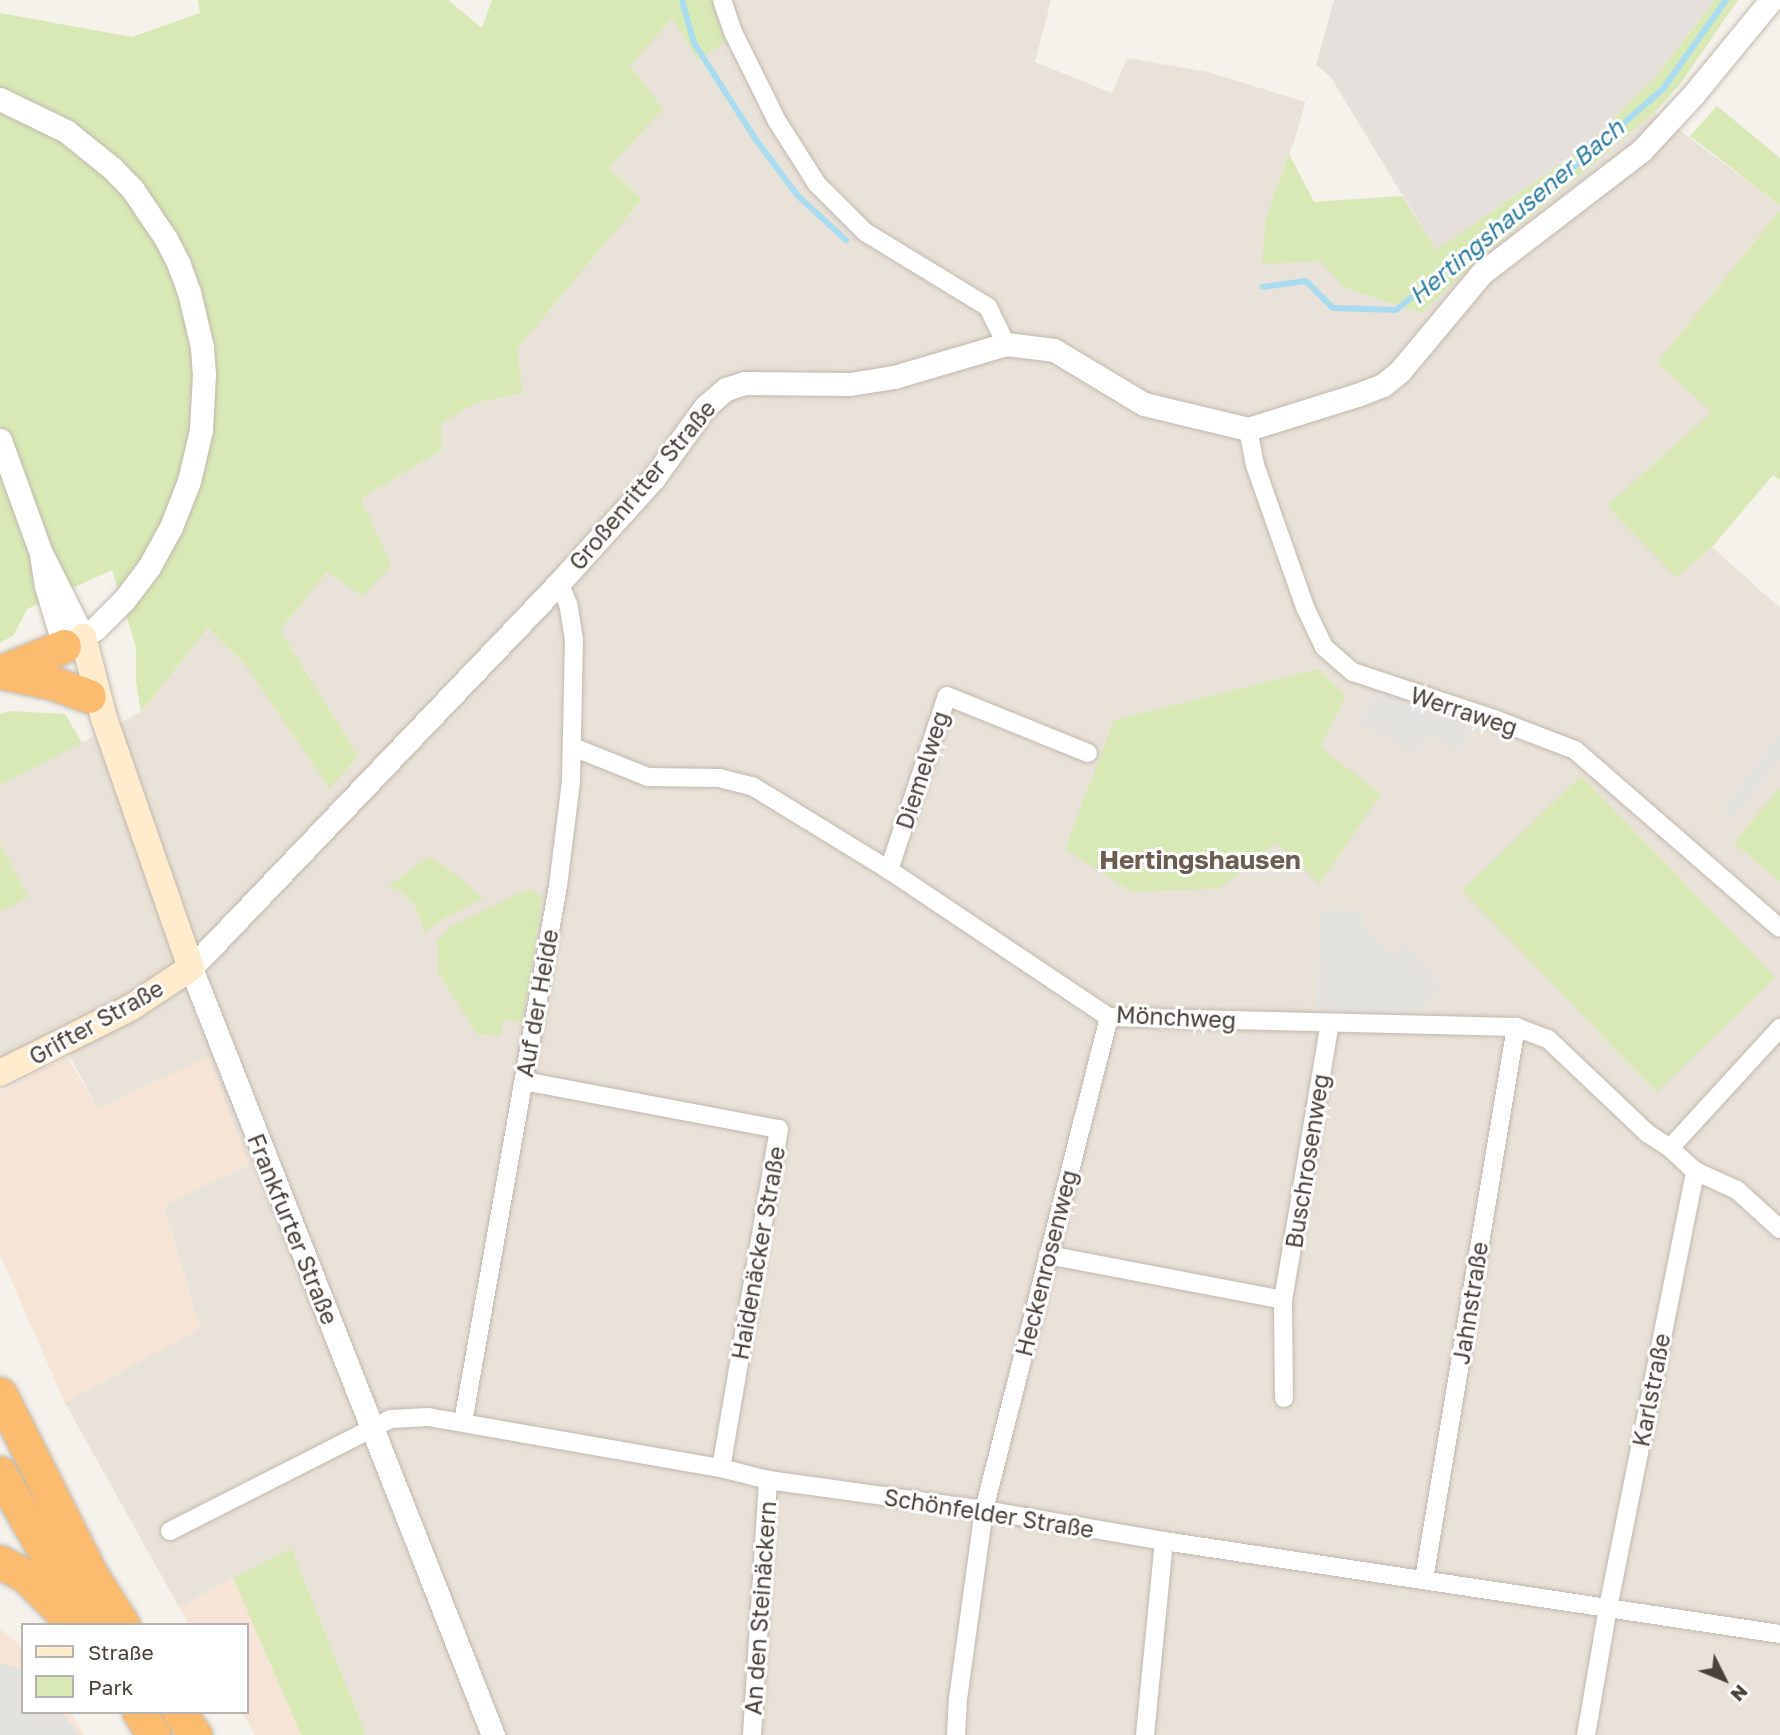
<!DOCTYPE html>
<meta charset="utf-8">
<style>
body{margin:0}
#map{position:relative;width:1780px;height:1735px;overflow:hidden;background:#f5f1eb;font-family:"Golos Text",sans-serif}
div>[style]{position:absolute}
.residential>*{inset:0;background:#e9e2d9}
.commercial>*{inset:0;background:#f6e5d7}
.industrial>*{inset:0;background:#e5e0dc}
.green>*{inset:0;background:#d8e9b5;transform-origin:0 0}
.parking>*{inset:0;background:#e4e2df}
.stream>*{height:6px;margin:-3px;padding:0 3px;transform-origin:3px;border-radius:3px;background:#a9dcf0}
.roads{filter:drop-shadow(0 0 2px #c1b8ad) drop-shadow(0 0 2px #c1b8ad)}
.minor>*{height:18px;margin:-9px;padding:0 9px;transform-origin:9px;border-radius:9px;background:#fff}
.tertiary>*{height:23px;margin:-11.5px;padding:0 11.5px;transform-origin:11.5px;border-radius:11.5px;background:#fff}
.secondary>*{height:26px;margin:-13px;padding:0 13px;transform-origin:13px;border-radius:13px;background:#feeccc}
.motorway>*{height:33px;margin:-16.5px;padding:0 16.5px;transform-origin:16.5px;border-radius:16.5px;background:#fcbc6f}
span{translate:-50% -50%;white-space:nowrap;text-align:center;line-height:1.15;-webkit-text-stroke:6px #fff;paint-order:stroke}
.street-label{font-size:23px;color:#4a4139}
.water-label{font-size:24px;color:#2c7c9d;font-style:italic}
.quarter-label{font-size:26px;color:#6c5d50;font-weight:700}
.legend{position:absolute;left:21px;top:1623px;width:228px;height:91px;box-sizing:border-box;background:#fff;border:2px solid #b7b3b0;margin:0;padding:9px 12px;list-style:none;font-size:21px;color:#4a4139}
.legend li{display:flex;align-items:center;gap:14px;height:35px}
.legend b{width:35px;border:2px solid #b7b3b0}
.north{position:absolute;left:1689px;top:1644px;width:70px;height:70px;-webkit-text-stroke:5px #fff;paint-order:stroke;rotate:133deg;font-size:19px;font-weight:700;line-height:28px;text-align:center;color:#4a4139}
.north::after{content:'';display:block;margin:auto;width:24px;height:32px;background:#4a4139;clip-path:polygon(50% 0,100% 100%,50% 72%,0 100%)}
</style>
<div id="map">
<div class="residential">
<i style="clip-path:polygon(712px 0,1051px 0,1035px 62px,1112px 93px,1127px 58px,1208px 72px,1305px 102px,1316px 65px,1295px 138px,1266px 218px,1321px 261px,1345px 288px,1422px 313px,1468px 269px,1655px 112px,1780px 205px,1780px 210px,1657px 363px,1712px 412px,1675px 577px,1712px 547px,1780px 608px,1780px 1735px,366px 1735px,291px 1548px,179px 1607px,65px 1403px,200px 1328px,164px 1206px,249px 1164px,98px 1109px,58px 1034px,0 1061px,0 912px,27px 896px,0 843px,0 785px,141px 712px,208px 628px,246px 664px,331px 788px,358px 756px,280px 630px,327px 572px,361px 499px,442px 450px,440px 424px,475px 403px,523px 393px,517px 349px,642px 199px,609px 168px,663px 109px,629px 66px,672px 18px,726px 42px)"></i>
</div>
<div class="commercial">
<i style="clip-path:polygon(208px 1056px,249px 1164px,164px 1206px,200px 1328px,65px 1403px,0 1255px,0 1092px,67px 1057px,98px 1109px)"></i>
<i style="clip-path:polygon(233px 1578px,301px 1735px,255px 1735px,242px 1712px,247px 1712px,247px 1625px,190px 1625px,179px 1607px)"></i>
<i style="clip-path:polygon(0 1629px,23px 1647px,23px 1712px,70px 1712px,84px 1735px,0 1735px)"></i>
</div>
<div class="industrial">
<i style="clip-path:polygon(1334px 0,1715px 0,1655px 77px,1584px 148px,1436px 250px,1330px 76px,1316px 65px)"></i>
</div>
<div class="green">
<i style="clip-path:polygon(198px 0,448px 0,482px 28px,492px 0,712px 0,726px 42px,698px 60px,672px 18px,630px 66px,663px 109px,609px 168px,642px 199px,517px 349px,523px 393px,475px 403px,441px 424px,442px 450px,361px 499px,391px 565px,363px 596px,327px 572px,280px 630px,358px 756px,330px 789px,244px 663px,208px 628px,141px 712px,136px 681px,136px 647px,112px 570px,27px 609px,14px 635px,0 643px,0 13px,132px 37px,200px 13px)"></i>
<i style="clip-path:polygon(1715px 0,1738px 0,1681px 83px,1655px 112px,1468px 269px,1422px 313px,1345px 288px,1320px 261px,1262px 264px,1266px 218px,1289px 154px,1314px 202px,1402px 196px,1436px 250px,1584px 148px,1655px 77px)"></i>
<i style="clip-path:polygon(1717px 106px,1780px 158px,1780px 205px,1690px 136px)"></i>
<i style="clip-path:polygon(1780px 210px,1780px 480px,1773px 475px,1712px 547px,1676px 577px,1607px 506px,1712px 412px,1657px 363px)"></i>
<i style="clip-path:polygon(1318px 669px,1346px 696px,1320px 747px,1381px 794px,1319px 884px,1277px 843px,1220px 888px,1132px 892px,1065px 849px,1114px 720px)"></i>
<i style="clip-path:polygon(11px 711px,65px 714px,82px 743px,0 785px,0 714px)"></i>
<i style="left:1581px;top:776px;width:280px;height:165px;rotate:46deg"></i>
<i style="clip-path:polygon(1780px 787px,1780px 882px,1734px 843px)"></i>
<i style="clip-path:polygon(0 843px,28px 897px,0 912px)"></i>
<i style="clip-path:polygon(429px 857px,459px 877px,483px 899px,445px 918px,425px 933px,415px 905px,401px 891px,388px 886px)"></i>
<i style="clip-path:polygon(532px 890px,543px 898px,522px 1022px,503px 1020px,501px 1036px,477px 1034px,438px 972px,437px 941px,450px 927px,524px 891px)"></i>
<i style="clip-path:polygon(291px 1548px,366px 1735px,301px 1735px,233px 1578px)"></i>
</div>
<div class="parking">
<i style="clip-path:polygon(1375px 690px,1398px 700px,1474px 727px,1459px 752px,1429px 735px,1417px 756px,1359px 721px)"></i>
<i style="clip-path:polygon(1780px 734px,1780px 759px,1733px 820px,1720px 811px)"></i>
<i style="clip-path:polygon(1321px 910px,1364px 911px,1363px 924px,1393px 955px,1404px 945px,1444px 986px,1416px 1013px,1317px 1009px)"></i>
<i style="clip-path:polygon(0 1663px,23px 1669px,23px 1712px,62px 1712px,79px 1735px,0 1735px)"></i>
</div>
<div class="stream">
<i style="left:682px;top:0;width:45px;rotate:74.4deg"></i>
<i style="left:694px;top:43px;width:112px;rotate:57.4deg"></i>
<i style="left:754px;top:137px;width:72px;rotate:53.4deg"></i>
<i style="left:797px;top:195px;width:67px;rotate:42.6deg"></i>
<i style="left:1263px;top:287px;width:43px;rotate:-7.9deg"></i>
<i style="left:1306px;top:281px;width:38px;rotate:45deg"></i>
<i style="left:1333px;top:308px;width:63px;rotate:1.8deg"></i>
<i style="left:1396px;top:310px;width:222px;rotate:-38.8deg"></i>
<i style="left:1569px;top:171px;width:125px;rotate:-41.1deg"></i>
<i style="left:1663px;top:89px;width:109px;rotate:-54.7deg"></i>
</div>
<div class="roads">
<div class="minor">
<i style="left:722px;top:0;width:34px;rotate:71deg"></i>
<i style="left:733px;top:32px;width:99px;rotate:63.7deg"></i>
<i style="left:777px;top:121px;width:75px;rotate:57.6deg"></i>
<i style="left:817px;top:184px;width:68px;rotate:45deg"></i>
<i style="left:865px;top:232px;width:144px;rotate:31.4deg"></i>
<i style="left:988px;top:307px;width:41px;rotate:64.1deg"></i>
<i style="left:1248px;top:429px;width:37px;rotate:79deg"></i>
<i style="left:1255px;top:465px;width:151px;rotate:70.6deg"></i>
<i style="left:1305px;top:607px;width:44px;rotate:64.6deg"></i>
<i style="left:1324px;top:647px;width:38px;rotate:41deg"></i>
<i style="left:1353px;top:672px;width:149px;rotate:18.4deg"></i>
<i style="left:1494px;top:719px;width:87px;rotate:20.9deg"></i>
<i style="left:1575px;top:750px;width:271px;rotate:41deg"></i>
<i style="left:573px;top:747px;width:81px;rotate:21.8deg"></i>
<i style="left:648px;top:777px;width:71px;rotate:0.8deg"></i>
<i style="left:719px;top:778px;width:34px;rotate:14deg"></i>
<i style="left:752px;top:786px;width:161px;rotate:31.5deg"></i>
<i style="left:889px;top:870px;width:265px;rotate:33.8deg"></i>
<i style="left:1109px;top:1017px;width:407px;rotate:1.4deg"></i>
<i style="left:1516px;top:1027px;width:34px;rotate:21deg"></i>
<i style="left:1548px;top:1039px;width:137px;rotate:43.5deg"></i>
<i style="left:1647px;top:1133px;width:27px;rotate:33deg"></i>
<i style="left:1670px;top:1148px;width:34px;rotate:43deg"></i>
<i style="left:1695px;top:1171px;width:46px;rotate:24.3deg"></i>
<i style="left:1737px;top:1190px;width:58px;rotate:42.2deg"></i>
<i style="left:889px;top:870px;width:183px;rotate:-71.6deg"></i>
<i style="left:947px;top:696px;width:152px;rotate:22deg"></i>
<i style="left:524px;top:1081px;width:259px;rotate:10.7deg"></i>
<i style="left:779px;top:1129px;width:344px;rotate:99.7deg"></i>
<i style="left:1670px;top:1148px;width:163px;rotate:-47.5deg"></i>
<i style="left:1048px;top:1255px;width:239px;rotate:10.8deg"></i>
<i style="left:1284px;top:1398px;width:98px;rotate:-90.6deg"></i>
<i style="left:1283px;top:1300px;width:281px;rotate:-80.4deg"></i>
<i style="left:463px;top:1422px;width:544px;rotate:-79.95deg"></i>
<i style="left:558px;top:886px;width:106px;rotate:-82.9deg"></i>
<i style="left:571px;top:781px;width:141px;rotate:-88.8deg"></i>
<i style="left:574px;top:640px;width:36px;rotate:-99deg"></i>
<i style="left:568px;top:604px;width:23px;rotate:-113deg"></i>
<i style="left:170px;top:1531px;width:248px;rotate:-26.9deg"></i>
<i style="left:391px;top:1419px;width:37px;rotate:-3deg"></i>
<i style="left:428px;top:1417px;width:297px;rotate:9.9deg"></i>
<i style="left:721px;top:1468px;width:49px;rotate:14.3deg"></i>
<i style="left:768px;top:1480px;width:218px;rotate:7.9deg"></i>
<i style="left:984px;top:1510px;width:183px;rotate:9.8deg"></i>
<i style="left:1164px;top:1541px;width:623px;rotate:8.59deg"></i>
<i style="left:1424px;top:1579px;width:560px;rotate:-80.54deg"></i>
<i style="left:752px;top:1735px;width:256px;rotate:-86.4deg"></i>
<i style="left:956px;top:1735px;width:36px;rotate:-87deg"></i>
<i style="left:958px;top:1699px;width:191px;rotate:-82.2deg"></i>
<i style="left:984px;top:1510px;width:509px;rotate:-75.77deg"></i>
<i style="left:1145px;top:1735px;width:195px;rotate:-84.4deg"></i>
<i style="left:1586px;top:1735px;width:129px;rotate:-80.2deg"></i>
<i style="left:1608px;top:1608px;width:446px;rotate:-78.7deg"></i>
</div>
<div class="tertiary">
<i style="left:0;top:99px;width:73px;rotate:25.9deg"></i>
<i style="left:66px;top:131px;width:59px;rotate:38.8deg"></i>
<i style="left:112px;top:168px;width:30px;rotate:46deg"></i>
<i style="left:133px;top:190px;width:59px;rotate:56deg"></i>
<i style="left:166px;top:239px;width:29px;rotate:63deg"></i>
<i style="left:179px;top:265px;width:29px;rotate:70deg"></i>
<i style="left:189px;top:292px;width:57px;rotate:76.7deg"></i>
<i style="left:202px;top:347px;width:27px;rotate:86deg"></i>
<i style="left:204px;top:374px;width:56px;rotate:93.1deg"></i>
<i style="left:201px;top:430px;width:52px;rotate:103.2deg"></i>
<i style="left:189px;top:481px;width:49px;rotate:111.4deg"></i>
<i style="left:171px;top:527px;width:46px;rotate:118.8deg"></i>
<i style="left:149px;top:567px;width:41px;rotate:127.1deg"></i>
<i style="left:124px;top:600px;width:41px;rotate:135deg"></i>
<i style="left:95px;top:629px;width:35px;rotate:151deg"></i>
<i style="left:64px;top:646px;width:63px;rotate:-106.7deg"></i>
<i style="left:46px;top:586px;width:33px;rotate:-99deg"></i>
<i style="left:0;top:440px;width:120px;rotate:70.1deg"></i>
<i style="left:41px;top:553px;width:94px;rotate:63.4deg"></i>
<i style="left:493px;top:1735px;width:824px;rotate:-111.49deg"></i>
<i style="left:191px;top:968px;width:533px;rotate:-46.29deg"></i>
<i style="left:559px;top:583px;width:140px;rotate:-47.9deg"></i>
<i style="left:653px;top:479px;width:89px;rotate:-54.2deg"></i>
<i style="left:705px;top:407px;width:28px;rotate:-41deg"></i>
<i style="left:726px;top:389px;width:19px;rotate:-18deg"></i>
<i style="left:744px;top:383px;width:106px;rotate:0.5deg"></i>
<i style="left:850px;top:384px;width:45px;rotate:-9deg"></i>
<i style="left:894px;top:377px;width:117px;rotate:-16.4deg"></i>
<i style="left:1006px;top:344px;width:48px;rotate:7.1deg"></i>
<i style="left:1054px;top:350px;width:105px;rotate:31deg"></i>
<i style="left:1144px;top:404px;width:107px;rotate:13.5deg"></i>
<i style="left:1248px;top:429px;width:114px;rotate:-17.3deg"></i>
<i style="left:1357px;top:395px;width:28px;rotate:-21deg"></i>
<i style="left:1383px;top:385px;width:22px;rotate:-39deg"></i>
<i style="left:1400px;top:371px;width:128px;rotate:-50.1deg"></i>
<i style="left:1482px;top:273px;width:200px;rotate:-37.5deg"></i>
<i style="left:1641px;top:151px;width:76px;rotate:-47.1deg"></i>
<i style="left:1693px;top:95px;width:123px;rotate:-50.6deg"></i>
</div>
<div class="secondary">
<i style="left:0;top:1073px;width:145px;rotate:-26.6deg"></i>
<i style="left:130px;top:1008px;width:73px;rotate:-33.3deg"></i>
<i style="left:191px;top:968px;width:265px;rotate:-109.2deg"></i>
<i style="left:104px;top:718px;width:84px;rotate:-104.5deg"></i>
</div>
<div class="motorway">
<i style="left:0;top:672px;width:69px;rotate:-22.1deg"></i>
<i style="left:1px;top:672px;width:53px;rotate:11.9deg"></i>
<i style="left:53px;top:683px;width:38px;rotate:20deg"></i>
<i style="left:0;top:1394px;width:204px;rotate:63.2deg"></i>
<i style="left:92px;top:1576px;width:58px;rotate:57.7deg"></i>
<i style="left:0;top:1473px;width:175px;rotate:60.2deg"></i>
<i style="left:0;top:1562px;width:30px;rotate:28deg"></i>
<i style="left:26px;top:1576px;width:59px;rotate:45deg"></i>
<i style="left:139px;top:1712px;width:27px;rotate:57deg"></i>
<i style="left:179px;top:1712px;width:28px;rotate:55deg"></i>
</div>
</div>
<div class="street-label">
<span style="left:642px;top:485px;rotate:-50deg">Großenritter Straße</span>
<span style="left:1464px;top:711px;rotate:18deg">Werraweg</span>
<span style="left:922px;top:770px;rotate:-72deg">Diemelweg</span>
<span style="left:537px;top:1003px;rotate:-80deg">Auf der Heide</span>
<span style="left:1176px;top:1017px;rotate:3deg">Mönchweg</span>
<span style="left:96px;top:1022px;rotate:-29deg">Grifter Straße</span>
<span style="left:1307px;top:1161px;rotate:-81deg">Buschrosenweg</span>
<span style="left:293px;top:1229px;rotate:68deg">Frankfurter Straße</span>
<span style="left:758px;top:1253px;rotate:-80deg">Haidenäcker Straße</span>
<span style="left:1046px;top:1263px;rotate:-76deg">Heckenrosenweg</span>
<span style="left:1470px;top:1303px;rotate:-81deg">Jahnstraße</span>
<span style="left:1651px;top:1390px;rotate:-79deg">Karlstraße</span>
<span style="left:989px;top:1513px;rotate:9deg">Schönfelder Straße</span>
<span style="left:760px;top:1608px;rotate:-86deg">An den Steinäckern</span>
</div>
<div class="water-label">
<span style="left:1516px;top:211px;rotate:-40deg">Hertingshausener Bach</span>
</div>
<div class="quarter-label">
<span style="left:1200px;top:860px">Hertingshausen</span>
</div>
<ul class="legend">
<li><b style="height:9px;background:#feeccc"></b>Straße</li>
<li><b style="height:19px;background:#d8e9b5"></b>Park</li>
</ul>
<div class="north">N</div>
</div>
